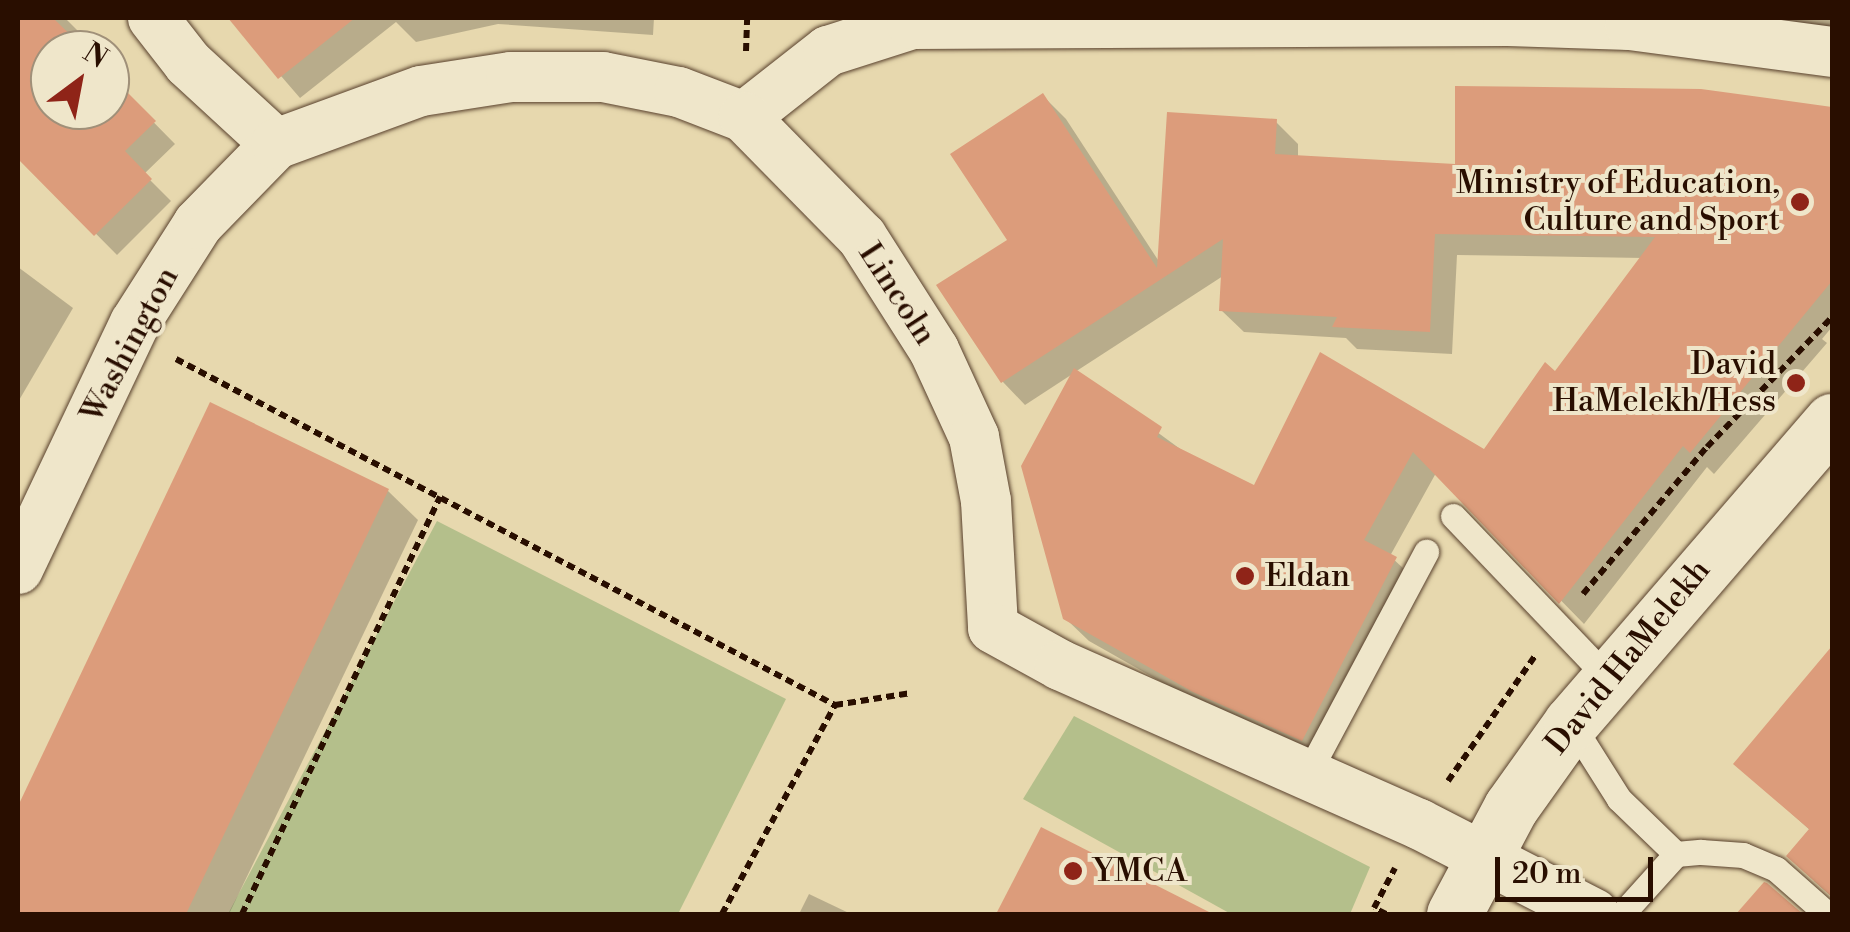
<!DOCTYPE html>
<style>
body{margin:0}
#map{position:relative;width:1850px;height:932px;overflow:hidden;background:#e7d8ae;font-family:"Libre Bodoni",serif}
div>[style]{position:absolute}
.green>*{inset:0;background:#b4bf8b}
.shadow>*{inset:0;background:#0003}
.building>*{inset:0;background:#dc9c7b}
.path>*{height:6px;margin-top:-3px;transform-origin:0;background:repeating-linear-gradient(90deg,#290e00 0 8px,transparent 0 13px)}
.roads{filter:drop-shadow(0 0 2px #58402c) drop-shadow(0 0 2px #58402c)}
.lane>*{height:25px;margin:-12.5px;padding:0 12.5px;transform-origin:12.5px;border-radius:12.5px;background:#efe6ca}
.street>*{height:50px;margin:-25px;padding:0 25px;transform-origin:25px;border-radius:25px;background:#efe6ca}
.secondary>*{height:55px;margin:-27.5px;padding:0 27.5px;transform-origin:27.5px;border-radius:27.5px;background:#efe6ca}
.dots>*{width:28px;height:28px;translate:-50% -50%;box-sizing:border-box;border:5px solid #efe6ca;border-radius:50%}
span{translate:-50% -50%;white-space:nowrap;text-align:center;line-height:1.15;-webkit-text-stroke:8px #efe6ca;paint-order:stroke}
.poi-label{font-size:32px;color:#290e00}
.right{translate:-100% -50%;text-align:right}
.left{translate:0 -50%;text-align:left}
.street-label{font-size:32px;color:#290e00}
.frame{position:absolute;inset:0;border:20px solid #290e00;pointer-events:none}
.north{position:absolute;left:30px;top:30px;width:100px;height:100px;box-sizing:border-box;background:#efe6ca;border:2px solid #a09079;border-radius:50%;rotate:32deg;font-size:28px;font-weight:700;line-height:40px;text-align:center;color:#290e00}
.north::after{content:'';display:block;margin:auto;width:35px;height:45px;background:#8f2418;clip-path:polygon(50% 0,100% 100%,50% 72%,0 100%)}
.scale{position:absolute;left:1495px;top:857px;width:158px;height:45px;box-sizing:border-box;border:5px solid #290e00;border-top:0;padding-left:12px;font-size:30px;line-height:35px;white-space:nowrap;color:#290e00;-webkit-text-stroke:8px #efe6ca;paint-order:stroke}
</style>
<div id="map">
<div class="green">
<i style="clip-path:polygon(437px 521px,786px 699px,678px 914px,228px 914px)"></i>
<i style="clip-path:polygon(1074px 716px,1370px 867px,1350px 914px,1231px 914px,1023px 799px)"></i>
</div>
<div class="shadow">
<i style="clip-path:polygon(18px 18px,65px 18px,97px 50px,50px 50px,50px 110px,110px 110px,110px 78px,175px 144px,144px 174px,171px 201px,117px 255px,18px 155px)"></i>
<i style="clip-path:polygon(231px 18px,654px 18px,653px 35px,498px 24px,416px 42px,396px 22px,300px 98px)"></i>
<i style="clip-path:polygon(1761px 18px,1832px 18px,1832px 31px)"></i>
<i style="clip-path:polygon(evenodd,1701px 92px,1832px 109px,1832px 327px,1822px 339px,1827px 343px,1714px 474px,1707px 467px,1584px 624px,1436px 473px,1390px 556px,1418px 582px,1325px 762px,1218px 714px,1089px 641px,1065px 618px,1074px 373px,1025px 405px,1003px 382px,1010px 241px,1043px 96px,1066px 119px,1160px 263px,1276px 122px,1298px 144px,1298px 158px,1457px 167px,1701px 92px,1457px 255px,1643px 258px,1555px 374px,1485px 452px,1321px 356px,1255px 489px,1183px 451px,1075px 372px,1223px 276px,1221px 310px,1244px 332px,1346px 338px,1357px 349px,1452px 354px,1457px 255px)"></i>
<i style="clip-path:polygon(18px 267px,73px 308px,18px 402px)"></i>
<i style="clip-path:polygon(211px 406px,388px 491px,418px 520px,229px 914px,18px 914px,18px 812px)"></i>
<i style="clip-path:polygon(1832px 650px,1832px 897px,1814px 881px,1811px 831px,1736px 764px)"></i>
<i style="clip-path:polygon(1042px 830px,1207px 914px,999px 914px)"></i>
<i style="clip-path:polygon(809px 894px,851px 914px,799px 914px)"></i>
</div>
<div class="building">
<i style="clip-path:polygon(18px 18px,53px 18px,86px 50px,50px 50px,50px 110px,110px 110px,110px 75px,156px 121px,125px 151px,152px 179px,94px 236px,18px 159px)"></i>
<i style="clip-path:polygon(228px 18px,355px 18px,278px 79px)"></i>
<i style="clip-path:polygon(1455px 86px,1701px 89px,1832px 107px,1832px 281px,1690px 453px,1683px 446px,1559px 604px,1413px 452px,1364px 540px,1397px 557px,1302px 741px,1193px 692px,1063px 619px,1021px 466px,1074px 368px,1162px 427px,1157px 437px,1254px 485px,1320px 352px,1484px 449px,1545px 362px,1555px 371px,1655px 237px,1435px 234px,1430px 332px,1332px 327px,1337px 317px,1219px 311px,1223px 239px,1001px 383px,936px 285px,1007px 240px,950px 154px,1043px 93px,1157px 268px,1167px 112px,1277px 119px,1275px 154px,1455px 164px)"></i>
<i style="clip-path:polygon(210px 402px,389px 489px,186px 914px,18px 914px,18px 806px)"></i>
<i style="clip-path:polygon(1832px 646px,1832px 897px,1786px 856px,1809px 829px,1733px 764px)"></i>
<i style="clip-path:polygon(1041px 827px,1213px 914px,996px 914px)"></i>
<i style="clip-path:polygon(1764px 882px,1767px 883px,1803px 914px,1736px 914px)"></i>
</div>
<div class="path">
<i style="left:746px;top:51px;width:33px;rotate:-88deg"></i>
<i style="left:176px;top:359px;width:744px;rotate:27.7deg"></i>
<i style="left:1583px;top:594px;width:192px;rotate:-49.9deg"></i>
<i style="left:1707px;top:447px;width:180px;rotate:-46.1deg"></i>
<i style="left:1448px;top:781px;width:152px;rotate:-55.2deg"></i>
<i style="left:242px;top:914px;width:462px;rotate:-64.6deg"></i>
<i style="left:722px;top:914px;width:238px;rotate:-61.6deg"></i>
<i style="left:835px;top:705px;width:77px;rotate:-9deg"></i>
<i style="left:1386px;top:914px;width:13px;rotate:-153deg"></i>
<i style="left:1374px;top:908px;width:45px;rotate:-62.3deg"></i>
</div>
<div class="roads">
<div class="lane">
<i style="left:1453px;top:516px;width:223px;rotate:46.3deg"></i>
<i style="left:1571px;top:723px;width:90px;rotate:57.7deg"></i>
<i style="left:1619px;top:799px;width:79px;rotate:44deg"></i>
<i style="left:1308px;top:773px;width:251px;rotate:-61.9deg"></i>
<i style="left:1622px;top:914px;width:81px;rotate:-48deg"></i>
<i style="left:1676px;top:854px;width:25px;rotate:-5deg"></i>
<i style="left:1701px;top:852px;width:42px;rotate:4.1deg"></i>
<i style="left:1743px;top:855px;width:36px;rotate:23deg"></i>
<i style="left:1776px;top:869px;width:68px;rotate:41.4deg"></i>
</div>
<div class="street">
<i style="left:153px;top:18px;width:57px;rotate:52.1deg"></i>
<i style="left:188px;top:63px;width:120px;rotate:42.6deg"></i>
<i style="left:744px;top:117px;width:107px;rotate:-38.2deg"></i>
<i style="left:828px;top:51px;width:88px;rotate:-17.8deg"></i>
<i style="left:912px;top:24px;width:596px;rotate:-0.29deg"></i>
<i style="left:1508px;top:21px;width:122px;rotate:1.9deg"></i>
<i style="left:1630px;top:25px;width:204px;rotate:7.6deg"></i>
<i style="left:18px;top:569px;width:272px;rotate:-64.6deg"></i>
<i style="left:135px;top:323px;width:117px;rotate:-57.5deg"></i>
<i style="left:198px;top:224px;width:112px;rotate:-45.7deg"></i>
<i style="left:276px;top:144px;width:154px;rotate:-20.1deg"></i>
<i style="left:421px;top:91px;width:91px;rotate:-8.8deg"></i>
<i style="left:511px;top:77px;width:92px"></i>
<i style="left:603px;top:77px;width:77px;rotate:11.2deg"></i>
<i style="left:679px;top:92px;width:70px;rotate:21deg"></i>
<i style="left:744px;top:117px;width:168px;rotate:45.5deg"></i>
<i style="left:862px;top:237px;width:134px;rotate:57.5deg"></i>
<i style="left:934px;top:350px;width:96px;rotate:65.3deg"></i>
<i style="left:974px;top:437px;width:65px;rotate:79.4deg"></i>
<i style="left:986px;top:501px;width:127px;rotate:86.8deg"></i>
<i style="left:993px;top:628px;width:77px;rotate:28.9deg"></i>
<i style="left:1060px;top:665px;width:393px;rotate:23.9deg"></i>
<i style="left:1419px;top:824px;width:197px;rotate:27.2deg"></i>
</div>
<div class="secondary">
<i style="left:1454px;top:914px;width:121px;rotate:-62deg"></i>
<i style="left:1511px;top:807px;width:103px;rotate:-54.5deg"></i>
<i style="left:1571px;top:723px;width:399px;rotate:-49.2deg"></i>
</div>
</div>
<div class="dots">
<i style="left:1800px;top:202px;background:#8f2418"></i>
<i style="left:1796px;top:383px;background:#8f2418"></i>
<i style="left:1245px;top:576px;background:#8f2418"></i>
<i style="left:1073px;top:871px;background:#8f2418"></i>
</div>
<div class="poi-label">
<span class="right" style="left:1780px;top:202px">Ministry of Education,<br>Culture and Sport</span>
<span class="right" style="left:1776px;top:383px">David<br>HaMelekh/Hess</span>
<span class="left" style="left:1265px;top:576px">Eldan</span>
<span class="left" style="left:1093px;top:871px">YMCA</span>
</div>
<div class="street-label">
<span style="left:897px;top:294px;rotate:57deg">Lincoln</span>
<span style="left:130px;top:345px;rotate:-62deg">Washington</span>
<span style="left:1628px;top:657px;rotate:-51deg">David HaMelekh</span>
</div>
<div class="frame"></div>
<div class="north">N</div>
<div class="scale">20 m</div>
</div>
